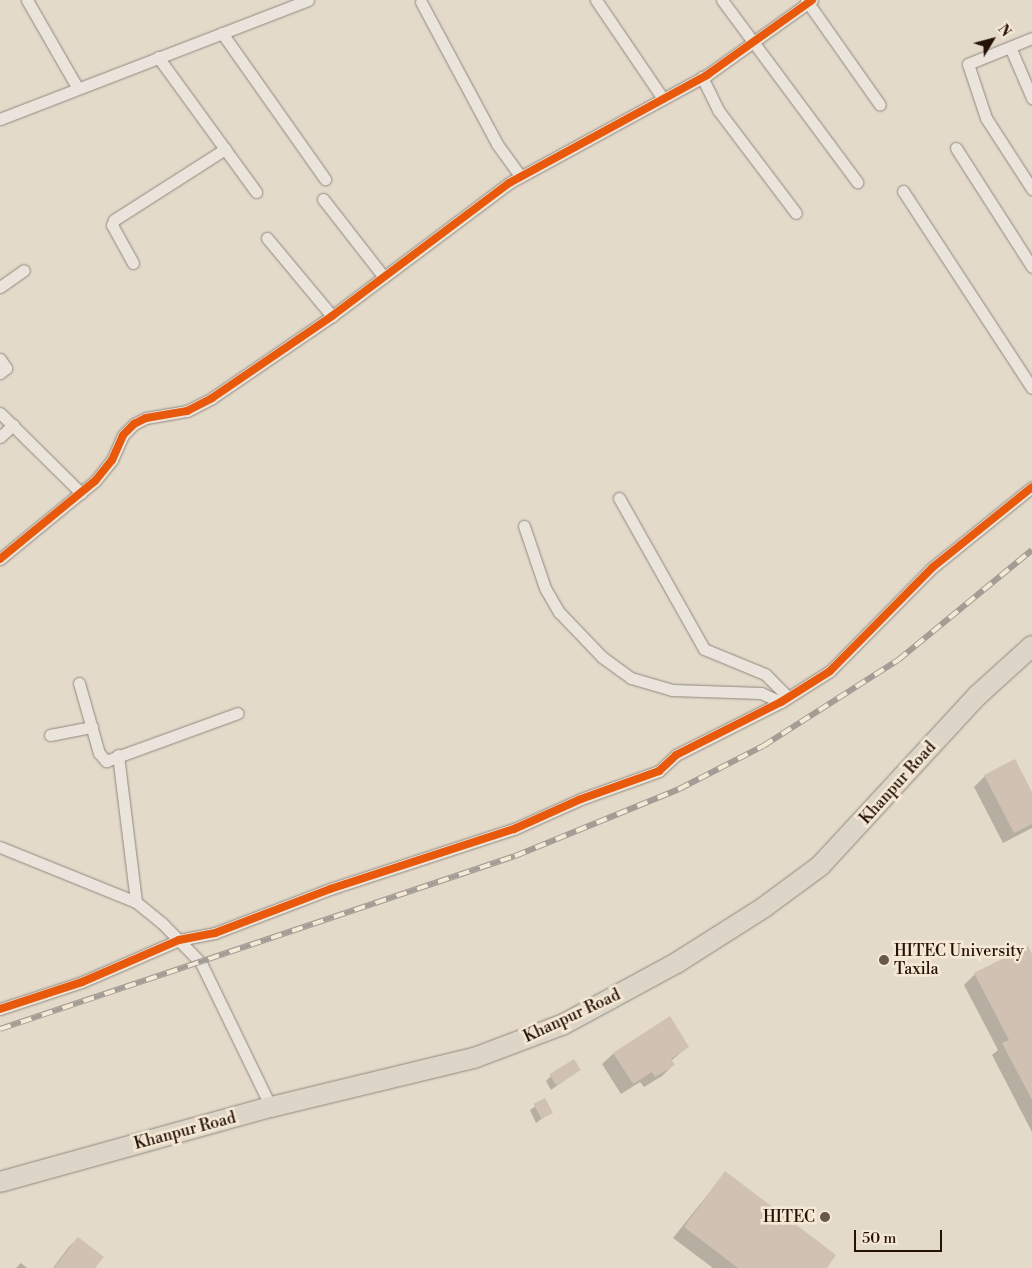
<!DOCTYPE html>
<style>
body{margin:0}
#map{position:relative;width:1032px;height:1268px;overflow:hidden;background:#e4daca;font-family:"Libre Bodoni",serif}
div>[style]{position:absolute}
.shadow>*{inset:0;background:#0003}
.building>*{inset:0;background:#d0c1b2;transform-origin:0 0}
.roads{filter:drop-shadow(0 0 1px #90887e) drop-shadow(0 0 1px #90887e)}
.minor>*{height:11px;margin:-5.5px;padding:0 5.5px;transform-origin:5.5px;border-radius:5.5px;background:#eae4dc}
.trunk>*{height:20px;margin:-10px;padding:0 10px;transform-origin:10px;border-radius:10px;background:#ddd5c7}
.rail>*{height:5.5px;margin-top:-2.75px;transform-origin:0;background:repeating-linear-gradient(90deg,#f5e9d5 0 11px,#a39d95 0 22px);box-sizing:border-box;border-block:1px solid #a39d95}
.cycleway>*{height:8px;margin:-4px;padding:0 4px;transform-origin:4px;border-radius:4px;background:#e8590c}
.dots>*{width:14px;height:14px;translate:-50% -50%;box-sizing:border-box;border:2px solid #f5e9d5;border-radius:50%}
span{translate:-50% -50%;white-space:nowrap;text-align:center;line-height:1.15;-webkit-text-stroke:5px #f5e9d5;paint-order:stroke}
.street-label{font-size:16px;color:#251106}
.poi-label{font-size:16px;color:#251106}
.left{translate:0 -50%;text-align:left}
.right{translate:-100% -50%;text-align:right}
.north{position:absolute;left:967px;top:15px;width:50px;height:50px;-webkit-text-stroke:4px #f5e9d5;paint-order:stroke;rotate:53deg;font-size:14px;font-weight:700;line-height:20px;text-align:center;color:#251106}
.north::after{content:'';display:block;margin:auto;width:18px;height:22px;background:#251106;clip-path:polygon(50% 0,100% 100%,50% 72%,0 100%)}
.scale{position:absolute;left:854px;top:1230px;width:88px;height:22px;box-sizing:border-box;border:2px solid #251106;border-top:0;padding-left:6px;font-size:15px;line-height:18px;white-space:nowrap;color:#251106;-webkit-text-stroke:4px #f5e9d5;paint-order:stroke}
</style>
<div id="map">
<div class="shadow">
<i style="clip-path:polygon(1014px 761px,1032px 795px,1032px 828px,1003px 843px,974px 787px,985px 776px)"></i>
<i style="clip-path:polygon(1032px 957px,1032px 1132px,992px 1055px,998px 1050px,964px 985px,975px 974px)"></i>
<i style="clip-path:polygon(669px 1018px,687px 1047px,671px 1061px,673px 1065px,662px 1076px,644px 1087px,640px 1082px,621px 1094px,602px 1064px,613px 1054px)"></i>
<i style="clip-path:polygon(579px 1070px,551px 1090px,546px 1081px,551px 1076px)"></i>
<i style="clip-path:polygon(545px 1100px,551px 1112px,536px 1123px,530px 1110px)"></i>
<i style="clip-path:polygon(725px 1173px,825px 1268px,713px 1268px,673px 1238px)"></i>
<i style="clip-path:polygon(78px 1238px,94px 1268px,53px 1268px,68px 1248px)"></i>
<i style="clip-path:polygon(21px 1263px,27px 1268px,16px 1268px)"></i>
</div>
<div class="building">
<i style="clip-path:polygon(1015px 759px,1032px 792px,1032px 824px,1014px 833px,984px 775px)"></i>
<i style="clip-path:polygon(1028px 946px,1032px 954px,1032px 1100px,1002px 1043px,1009px 1040px,974px 973px)"></i>
<i style="clip-path:polygon(670px 1016px,689px 1047px,671px 1059px,675px 1065px,655px 1077px,652px 1072px,633px 1084px,613px 1053px)"></i>
<i style="left:574px;top:1059px;width:13px;height:29px;rotate:58deg"></i>
<i style="left:545px;top:1098px;width:17px;height:13px;rotate:62deg"></i>
<i style="clip-path:polygon(725px 1171px,836px 1255px,827px 1268px,738px 1268px,684px 1227px)"></i>
<i style="clip-path:polygon(78px 1237px,104px 1257px,95px 1268px,54px 1268px)"></i>
</div>
<div class="roads">
<div class="minor">
<i style="left:27px;top:0;width:100px;rotate:60.1deg"></i>
<i style="left:596px;top:0;width:117px;rotate:55.8deg"></i>
<i style="left:722px;top:0;width:227px;rotate:53.4deg"></i>
<i style="left:806px;top:0;width:128px;rotate:54.8deg"></i>
<i style="left:421px;top:2px;width:161px;rotate:61.8deg"></i>
<i style="left:497px;top:144px;width:39px;rotate:54deg"></i>
<i style="left:222px;top:33px;width:179px;rotate:54.8deg"></i>
<i style="left:1032px;top:38px;width:69px;rotate:157.9deg"></i>
<i style="left:968px;top:64px;width:57px;rotate:71.6deg"></i>
<i style="left:986px;top:118px;width:85px;rotate:57.1deg"></i>
<i style="left:1010px;top:47px;width:56px;rotate:66.7deg"></i>
<i style="left:158px;top:57px;width:167px;rotate:54deg"></i>
<i style="left:702px;top:77px;width:37px;rotate:64deg"></i>
<i style="left:718px;top:110px;width:129px;rotate:52.9deg"></i>
<i style="left:0;top:119px;width:330px;rotate:-21.1deg"></i>
<i style="left:956px;top:148px;width:141px;rotate:57.4deg"></i>
<i style="left:903px;top:191px;width:235px;rotate:56.8deg"></i>
<i style="left:323px;top:199px;width:99px;rotate:52deg"></i>
<i style="left:267px;top:238px;width:102px;rotate:50.2deg"></i>
<i style="left:133px;top:263px;width:43px;rotate:-118.9deg"></i>
<i style="left:112px;top:225px;width:5px;rotate:-68deg"></i>
<i style="left:114px;top:220px;width:132px;rotate:-32.6deg"></i>
<i style="left:0;top:287px;width:29px;rotate:-35deg"></i>
<i style="left:0;top:359px;width:11px;rotate:56deg"></i>
<i style="left:6px;top:368px;width:8px;rotate:140deg"></i>
<i style="left:0;top:413px;width:114px;rotate:44.6deg"></i>
<i style="left:0;top:437px;width:18px;rotate:-43deg"></i>
<i style="left:619px;top:498px;width:173px;rotate:60.6deg"></i>
<i style="left:704px;top:649px;width:66px;rotate:22.3deg"></i>
<i style="left:765px;top:674px;width:33px;rotate:45deg"></i>
<i style="left:524px;top:526px;width:65px;rotate:71.3deg"></i>
<i style="left:545px;top:588px;width:28px;rotate:60deg"></i>
<i style="left:559px;top:612px;width:62px;rotate:46.3deg"></i>
<i style="left:602px;top:657px;width:36px;rotate:36deg"></i>
<i style="left:631px;top:678px;width:43px;rotate:16.3deg"></i>
<i style="left:672px;top:690px;width:89px;rotate:1.9deg"></i>
<i style="left:761px;top:693px;width:22px;rotate:24deg"></i>
<i style="left:0;top:559px;width:123px;rotate:-39.4deg"></i>
<i style="left:95px;top:481px;width:27px;rotate:-51deg"></i>
<i style="left:112px;top:460px;width:27px;rotate:-66deg"></i>
<i style="left:123px;top:435px;width:16px;rotate:-45deg"></i>
<i style="left:134px;top:424px;width:13px;rotate:-27deg"></i>
<i style="left:146px;top:418px;width:42px;rotate:-9.7deg"></i>
<i style="left:187px;top:411px;width:28px;rotate:-27deg"></i>
<i style="left:212px;top:398px;width:145px;rotate:-34.3deg"></i>
<i style="left:332px;top:316px;width:221px;rotate:-36.9deg"></i>
<i style="left:509px;top:183px;width:226px;rotate:-28.6deg"></i>
<i style="left:707px;top:75px;width:129px;rotate:-35.5deg"></i>
<i style="left:79px;top:683px;width:73px;rotate:74.1deg"></i>
<i style="left:99px;top:753px;width:11px;rotate:49deg"></i>
<i style="left:106px;top:761px;width:140px;rotate:-20deg"></i>
<i style="left:50px;top:735px;width:43px;rotate:-10.8deg"></i>
<i style="left:118px;top:755px;width:148px;rotate:83deg"></i>
<i style="left:0;top:847px;width:147px;rotate:22deg"></i>
<i style="left:136px;top:902px;width:33px;rotate:39deg"></i>
<i style="left:162px;top:923px;width:56px;rotate:45.7deg"></i>
<i style="left:201px;top:963px;width:160px;rotate:64.1deg"></i>
<i style="left:0;top:1009px;width:86px;rotate:-18.2deg"></i>
<i style="left:82px;top:982px;width:106px;rotate:-23.4deg"></i>
<i style="left:179px;top:940px;width:37px;rotate:-11deg"></i>
<i style="left:215px;top:933px;width:123px;rotate:-20.9deg"></i>
<i style="left:330px;top:889px;width:194px;rotate:-18.1deg"></i>
<i style="left:514px;top:829px;width:73px;rotate:-24.1deg"></i>
<i style="left:581px;top:799px;width:83px;rotate:-19.7deg"></i>
<i style="left:659px;top:771px;width:23px;rotate:-43deg"></i>
<i style="left:676px;top:755px;width:118px;rotate:-26.8deg"></i>
<i style="left:781px;top:702px;width:58px;rotate:-32.3deg"></i>
<i style="left:830px;top:671px;width:146px;rotate:-45.3deg"></i>
<i style="left:933px;top:567px;width:127px;rotate:-38.9deg"></i>
</div>
<div class="trunk">
<i style="left:0;top:1182px;width:281px;rotate:-15.5deg"></i>
<i style="left:271px;top:1107px;width:209px;rotate:-13.6deg"></i>
<i style="left:474px;top:1058px;width:96px;rotate:-20.7deg"></i>
<i style="left:564px;top:1024px;width:130px;rotate:-28.5deg"></i>
<i style="left:678px;top:962px;width:101px;rotate:-32.4deg"></i>
<i style="left:763px;top:908px;width:71px;rotate:-36.4deg"></i>
<i style="left:820px;top:866px;width:233px;rotate:-47.3deg"></i>
<i style="left:978px;top:695px;width:73px;rotate:-42.2deg"></i>
</div>
</div>
<div class="rail">
<i style="left:0;top:1029px;width:543px;rotate:-18.57deg"></i>
<i style="left:515px;top:856px;width:177px;rotate:-22.2deg"></i>
<i style="left:679px;top:789px;width:94px;rotate:-27.1deg"></i>
<i style="left:763px;top:746px;width:160px;rotate:-32.5deg"></i>
<i style="left:898px;top:660px;width:173px;rotate:-39.4deg"></i>
</div>
<div class="cycleway">
<i style="left:0;top:559px;width:123px;rotate:-39.4deg"></i>
<i style="left:95px;top:481px;width:27px;rotate:-51deg"></i>
<i style="left:112px;top:460px;width:27px;rotate:-66deg"></i>
<i style="left:123px;top:435px;width:16px;rotate:-45deg"></i>
<i style="left:134px;top:424px;width:13px;rotate:-27deg"></i>
<i style="left:146px;top:418px;width:42px;rotate:-9.7deg"></i>
<i style="left:187px;top:411px;width:28px;rotate:-27deg"></i>
<i style="left:212px;top:398px;width:145px;rotate:-34.3deg"></i>
<i style="left:332px;top:316px;width:221px;rotate:-36.9deg"></i>
<i style="left:509px;top:183px;width:226px;rotate:-28.6deg"></i>
<i style="left:707px;top:75px;width:129px;rotate:-35.5deg"></i>
<i style="left:0;top:1009px;width:86px;rotate:-18.2deg"></i>
<i style="left:82px;top:982px;width:106px;rotate:-23.4deg"></i>
<i style="left:179px;top:940px;width:37px;rotate:-11deg"></i>
<i style="left:215px;top:933px;width:123px;rotate:-20.9deg"></i>
<i style="left:330px;top:889px;width:194px;rotate:-18.1deg"></i>
<i style="left:514px;top:829px;width:73px;rotate:-24.1deg"></i>
<i style="left:581px;top:799px;width:83px;rotate:-19.7deg"></i>
<i style="left:659px;top:771px;width:23px;rotate:-43deg"></i>
<i style="left:676px;top:755px;width:118px;rotate:-26.8deg"></i>
<i style="left:781px;top:702px;width:58px;rotate:-32.3deg"></i>
<i style="left:830px;top:671px;width:146px;rotate:-45.3deg"></i>
<i style="left:933px;top:567px;width:127px;rotate:-38.9deg"></i>
</div>
<div class="dots">
<i style="left:884px;top:960px;background:#68574b"></i>
<i style="left:825px;top:1217px;background:#68574b"></i>
</div>
<div class="street-label">
<span style="left:898px;top:783px;rotate:-48deg">Khanpur Road</span>
<span style="left:572px;top:1016px;rotate:-25deg">Khanpur Road</span>
<span style="left:185px;top:1131px;rotate:-15deg">Khanpur Road</span>
</div>
<div class="poi-label">
<span class="left" style="left:894px;top:960px">HITEC University<br>Taxila</span>
<span class="right" style="left:815px;top:1217px">HITEC</span>
</div>
<div class="north">N</div>
<div class="scale">50 m</div>
</div>
